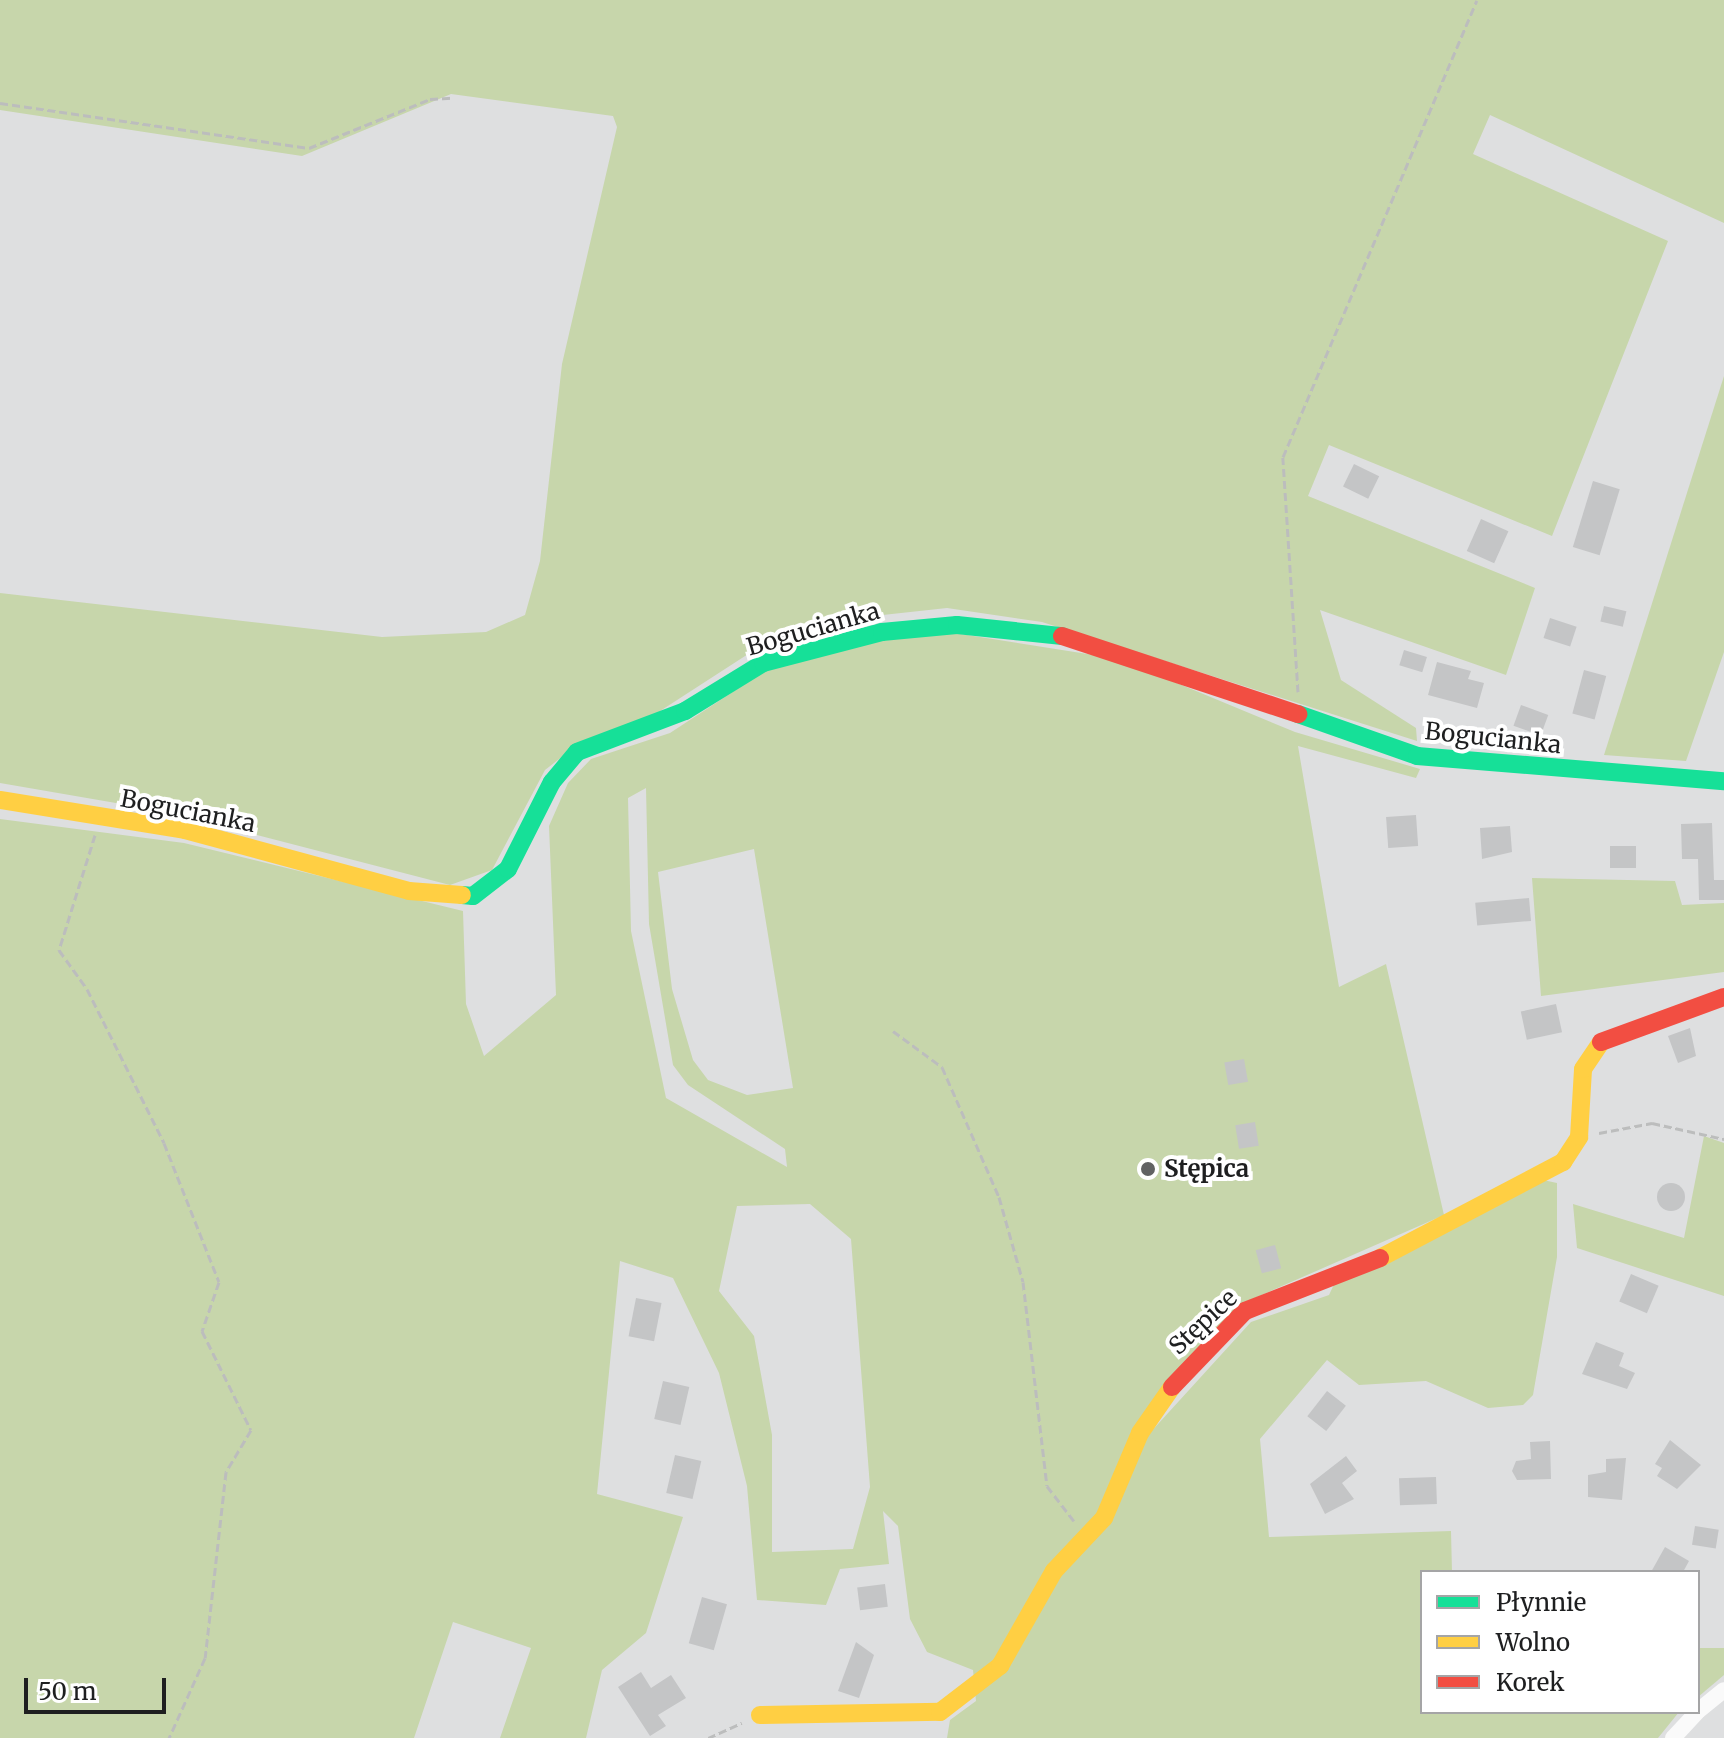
<!DOCTYPE html>
<meta charset="utf-8">
<style>
body{margin:0}
#map{position:relative;width:1724px;height:1738px;overflow:hidden;background:#dedfe0;font-family:Merriweather,serif}
div>[style]{position:absolute}
.green>*{inset:0;background:#c7d6ab}
.building>*{inset:0;background:#c4c5c6;transform-origin:0 0}
.round{border-radius:50%}
.path>*{height:3px;margin-top:-1.5px;transform-origin:0;background:repeating-linear-gradient(90deg,#bcbdbd 0 8px,transparent 0 12px)}
.street>*{height:16px;margin:-8px;padding:0 8px;transform-origin:8px;border-radius:8px;background:#fafafa}
.fast>*{height:18px;margin:-9px;padding:0 9px;transform-origin:9px;border-radius:9px;background:#16e098}
.slow>*{height:18px;margin:-9px;padding:0 9px;transform-origin:9px;border-radius:9px;background:#ffcf43}
.jam>*{height:18px;margin:-9px;padding:0 9px;transform-origin:9px;border-radius:9px;background:#f24e42}
.dots>*{width:22px;height:22px;translate:-50% -50%;box-sizing:border-box;border:4px solid #fff;border-radius:50%}
span{translate:-50% -50%;white-space:nowrap;text-align:center;line-height:1.15;-webkit-text-stroke:8px #fff;paint-order:stroke}
.street-label{font-size:24px;color:#1e1f20}
.poi-label{font-size:24px;color:#1e1f20;font-weight:700}
.left{translate:0 -50%;text-align:left}
.legend{position:absolute;left:1420px;top:1570px;width:280px;height:144px;box-sizing:border-box;background:#fff;border:2px solid #a5a5a6;margin:0;padding:10px 14px;list-style:none;font-size:24px;color:#1e1f20}
.legend li{display:flex;align-items:center;gap:16px;height:40px}
.legend b{width:40px;border:2px solid #a5a5a6}
.scale{position:absolute;left:24px;top:1678px;width:142px;height:36px;box-sizing:border-box;border:4px solid #1e1f20;border-top:0;padding-left:10px;font-size:24px;line-height:28px;white-space:nowrap;color:#1e1f20;-webkit-text-stroke:6px #fff;paint-order:stroke}
</style>
<div id="map">
<div class="green">
<i style="clip-path:polygon(0 0,1724px 0,1724px 223px,1490px 115px,1473px 154px,1668px 241px,1552px 536px,1329px 445px,1308px 496px,1535px 588px,1506px 675px,1320px 610px,1341px 680px,1416px 728px,1417px 741px,1042px 622px,947px 608px,846px 619px,776px 636px,657px 713px,581px 742px,545px 770px,492px 870px,450px 885px,168px 812px,0 783px,0 593px,382px 637px,486px 632px,525px 615px,540px 561px,562px 364px,617px 127px,613px 116px,451px 94px,302px 156px,0 110px)"></i>
<i style="clip-path:polygon(1724px 376px,1724px 652px,1686px 761px,1604px 755px)"></i>
<i style="clip-path:polygon(evenodd,948px 632px,1119px 659px,1295px 732px,1420px 769px,1416px 778px,1298px 746px,1339px 987px,1386px 964px,1444px 1215px,1241px 1304px,1148px 1435px,1251px 1322px,1329px 1295px,1337px 1278px,1543px 1180px,1557px 1183px,1557px 1257px,1533px 1395px,1523px 1405px,1488px 1408px,1426px 1381px,1359px 1385px,1327px 1360px,1260px 1439px,1269px 1537px,1451px 1531px,1452px 1572px,1422px 1572px,1422px 1712px,1679px 1712px,1658px 1738px,947px 1738px,950px 1720px,976px 1701px,973px 1670px,927px 1652px,910px 1619px,898px 1526px,883px 1511px,889px 1564px,840px 1569px,826px 1605px,757px 1600px,747px 1486px,719px 1373px,673px 1278px,620px 1261px,597px 1494px,683px 1517px,646px 1633px,602px 1670px,586px 1738px,500px 1738px,531px 1648px,453px 1622px,414px 1738px,0 1738px,0 819px,184px 843px,463px 911px,466px 1004px,484px 1056px,556px 995px,549px 826px,568px 783px,591px 759px,670px 733px,780px 661px,855px 638px,948px 632px,646px 788px,649px 924px,673px 1065px,688px 1085px,785px 1149px,787px 1167px,666px 1098px,631px 931px,628px 798px,646px 788px,948px 632px,754px 849px,793px 1088px,747px 1095px,708px 1080px,693px 1060px,672px 989px,658px 872px,754px 849px,948px 632px,810px 1204px,851px 1239px,870px 1487px,853px 1549px,772px 1552px,772px 1435px,754px 1336px,719px 1291px,737px 1206px,810px 1204px)"></i>
<i style="clip-path:polygon(1532px 878px,1675px 881px,1682px 905px,1724px 903px,1724px 972px,1541px 996px)"></i>
<i style="clip-path:polygon(1704px 1136px,1724px 1143px,1724px 1296px,1577px 1248px,1573px 1204px,1684px 1238px)"></i>
<i style="clip-path:polygon(1698px 1648px,1724px 1648px,1724px 1675px,1698px 1697px)"></i>
</div>
<div class="building">
<i style="left:1354px;top:464px;width:28px;height:25px;rotate:26deg"></i>
<i style="left:1593px;top:481px;width:28px;height:69px;rotate:17deg"></i>
<i style="left:1481px;top:519px;width:30px;height:35px;rotate:24deg"></i>
<i style="left:1604px;top:606px;width:23px;height:16px;rotate:13deg"></i>
<i style="left:1550px;top:618px;width:28px;height:21px;rotate:18deg"></i>
<i style="left:1404px;top:650px;width:24px;height:16px;rotate:17deg"></i>
<i style="clip-path:polygon(1437px 662px,1471px 671px,1468px 679px,1484px 683px,1477px 708px,1428px 695px)"></i>
<i style="left:1584px;top:670px;width:23px;height:45px;rotate:15deg"></i>
<i style="left:1521px;top:705px;width:29px;height:22px;rotate:20deg"></i>
<i style="left:1416px;top:815px;width:31px;height:30px;rotate:86deg"></i>
<i style="clip-path:polygon(1712px 823px,1714px 880px,1724px 880px,1724px 900px,1699px 900px,1698px 859px,1682px 859px,1681px 824px)"></i>
<i style="clip-path:polygon(1510px 826px,1512px 852px,1482px 859px,1480px 828px)"></i>
<i style="left:1610px;top:846px;width:26px;height:22px"></i>
<i style="left:1529px;top:898px;width:23px;height:54px;rotate:85deg"></i>
<i style="left:1556px;top:1004px;width:29px;height:36px;rotate:78deg"></i>
<i style="clip-path:polygon(1690px 1028px,1696px 1056px,1678px 1063px,1668px 1036px)"></i>
<i style="left:1244px;top:1059px;width:23px;height:20px;rotate:80deg"></i>
<i style="left:1255px;top:1122px;width:24px;height:20px;rotate:81deg"></i>
<i class="round" style="left:1657px;top:1183px;width:28px;height:28px"></i>
<i style="left:1275px;top:1245px;width:24px;height:20px;rotate:75deg"></i>
<i style="left:1631px;top:1274px;width:30px;height:30px;rotate:23deg"></i>
<i style="left:636px;top:1298px;width:26px;height:39px;rotate:11deg"></i>
<i style="clip-path:polygon(1596px 1342px,1624px 1353px,1619px 1366px,1635px 1373px,1627px 1389px,1582px 1374px)"></i>
<i style="left:663px;top:1381px;width:27px;height:39px;rotate:13deg"></i>
<i style="left:1327px;top:1391px;width:24px;height:32px;rotate:38deg"></i>
<i style="clip-path:polygon(1670px 1440px,1701px 1465px,1677px 1489px,1657px 1476px,1662px 1468px,1655px 1464px)"></i>
<i style="clip-path:polygon(1550px 1441px,1551px 1479px,1517px 1480px,1512px 1471px,1516px 1461px,1531px 1459px,1530px 1442px)"></i>
<i style="left:675px;top:1455px;width:27px;height:39px;rotate:13deg"></i>
<i style="clip-path:polygon(1346px 1456px,1357px 1471px,1342px 1483px,1354px 1499px,1325px 1514px,1310px 1484px)"></i>
<i style="clip-path:polygon(1626px 1458px,1622px 1500px,1588px 1497px,1588px 1475px,1606px 1472px,1606px 1459px)"></i>
<i style="left:1436px;top:1477px;width:27px;height:37px;rotate:88deg"></i>
<i style="left:1695px;top:1526px;width:24px;height:19px;rotate:9deg"></i>
<i style="clip-path:polygon(1665px 1547px,1689px 1561px,1683px 1572px,1651px 1572px)"></i>
<i style="left:885px;top:1584px;width:23px;height:28px;rotate:83deg"></i>
<i style="left:702px;top:1597px;width:26px;height:48px;rotate:16deg"></i>
<i style="clip-path:polygon(856px 1642px,874px 1655px,859px 1698px,838px 1691px)"></i>
<i style="clip-path:polygon(641px 1672px,651px 1688px,671px 1675px,686px 1698px,658px 1715px,666px 1726px,650px 1736px,618px 1687px)"></i>
</div>
<div class="path">
<i style="left:0;top:103px;width:312px;rotate:8.3deg"></i>
<i style="left:309px;top:148px;width:131px;rotate:-22deg"></i>
<i style="left:430px;top:99px;width:22px;rotate:-3deg"></i>
<i style="left:1298px;top:692px;width:235px;rotate:-93.7deg"></i>
<i style="left:1283px;top:457px;width:496px;rotate:-67deg"></i>
<i style="left:95px;top:835px;width:121px;rotate:107.4deg"></i>
<i style="left:59px;top:950px;width:48px;rotate:54.3deg"></i>
<i style="left:87px;top:989px;width:172px;rotate:63.4deg"></i>
<i style="left:164px;top:1143px;width:149px;rotate:68.4deg"></i>
<i style="left:219px;top:1282px;width:52px;rotate:109.1deg"></i>
<i style="left:202px;top:1331px;width:110px;rotate:63.7deg"></i>
<i style="left:251px;top:1430px;width:49px;rotate:120.8deg"></i>
<i style="left:226px;top:1472px;width:187px;rotate:96.4deg"></i>
<i style="left:205px;top:1658px;width:88px;rotate:114.2deg"></i>
<i style="left:893px;top:1031px;width:61px;rotate:36.3deg"></i>
<i style="left:942px;top:1067px;width:142px;rotate:66.3deg"></i>
<i style="left:999px;top:1197px;width:88px;rotate:74.2deg"></i>
<i style="left:1023px;top:1282px;width:205px;rotate:83.3deg"></i>
<i style="left:1047px;top:1486px;width:44px;rotate:52.4deg"></i>
<i style="left:1599px;top:1133px;width:54px;rotate:-10.7deg"></i>
<i style="left:1652px;top:1123px;width:74px;rotate:12.5deg"></i>
<i style="left:708px;top:1738px;width:37px;rotate:-24deg"></i>
</div>
<div class="street">
<i style="left:1698px;top:1711px;width:33px;rotate:-39deg"></i>
<i style="left:1673px;top:1738px;width:35px;rotate:-47deg"></i>
</div>
<div class="fast">
<i style="left:1298px;top:714px;width:126px;rotate:19.4deg"></i>
<i style="left:1417px;top:756px;width:308px;rotate:4.7deg"></i>
<i style="left:462px;top:895px;width:11px;rotate:5deg"></i>
<i style="left:473px;top:896px;width:44px;rotate:-37.6deg"></i>
<i style="left:508px;top:869px;width:97px;rotate:-63.2deg"></i>
<i style="left:552px;top:782px;width:39px;rotate:-50deg"></i>
<i style="left:577px;top:752px;width:116px;rotate:-20.8deg"></i>
<i style="left:685px;top:711px;width:92px;rotate:-31.6deg"></i>
<i style="left:763px;top:663px;width:123px;rotate:-14.6deg"></i>
<i style="left:882px;top:632px;width:75px;rotate:-5.3deg"></i>
<i style="left:957px;top:625px;width:106px;rotate:6deg"></i>
</div>
<div class="slow">
<i style="left:0;top:800px;width:187px;rotate:9.2deg"></i>
<i style="left:185px;top:830px;width:232px;rotate:15.2deg"></i>
<i style="left:409px;top:891px;width:53px;rotate:4.3deg"></i>
<i style="left:1380px;top:1258px;width:207px;rotate:-27.7deg"></i>
<i style="left:1563px;top:1162px;width:30px;rotate:-57deg"></i>
<i style="left:1579px;top:1137px;width:68px;rotate:-86.6deg"></i>
<i style="left:1583px;top:1069px;width:32px;rotate:-56deg"></i>
<i style="left:760px;top:1715px;width:180px;rotate:-1deg"></i>
<i style="left:940px;top:1712px;width:76px;rotate:-37.5deg"></i>
<i style="left:1000px;top:1666px;width:109px;rotate:-60.4deg"></i>
<i style="left:1054px;top:1571px;width:73px;rotate:-46.7deg"></i>
<i style="left:1104px;top:1518px;width:92px;rotate:-67deg"></i>
<i style="left:1140px;top:1433px;width:56px;rotate:-55.2deg"></i>
</div>
<div class="jam">
<i style="left:1062px;top:636px;width:249px;rotate:18.3deg"></i>
<i style="left:1601px;top:1042px;width:131px;rotate:-20.1deg"></i>
<i style="left:1172px;top:1387px;width:105px;rotate:-46.2deg"></i>
<i style="left:1245px;top:1311px;width:145px;rotate:-21.4deg"></i>
</div>
<div class="dots">
<i style="left:1148px;top:1169px;background:#616263"></i>
</div>
<div class="street-label">
<span style="left:813px;top:629px;rotate:-16deg">Bogucianka</span>
<span style="left:1493px;top:738px;rotate:6deg">Bogucianka</span>
<span style="left:188px;top:811px;rotate:11deg">Bogucianka</span>
<span style="left:1203px;top:1322px;rotate:-43deg">Stępice</span>
</div>
<div class="poi-label">
<span class="left" style="left:1164px;top:1169px">Stępica</span>
</div>
<ul class="legend">
<li><b style="height:10px;background:#16e098"></b>Płynnie</li>
<li><b style="height:10px;background:#ffcf43"></b>Wolno</li>
<li><b style="height:10px;background:#f24e42"></b>Korek</li>
</ul>
<div class="scale">50 m</div>
</div>
